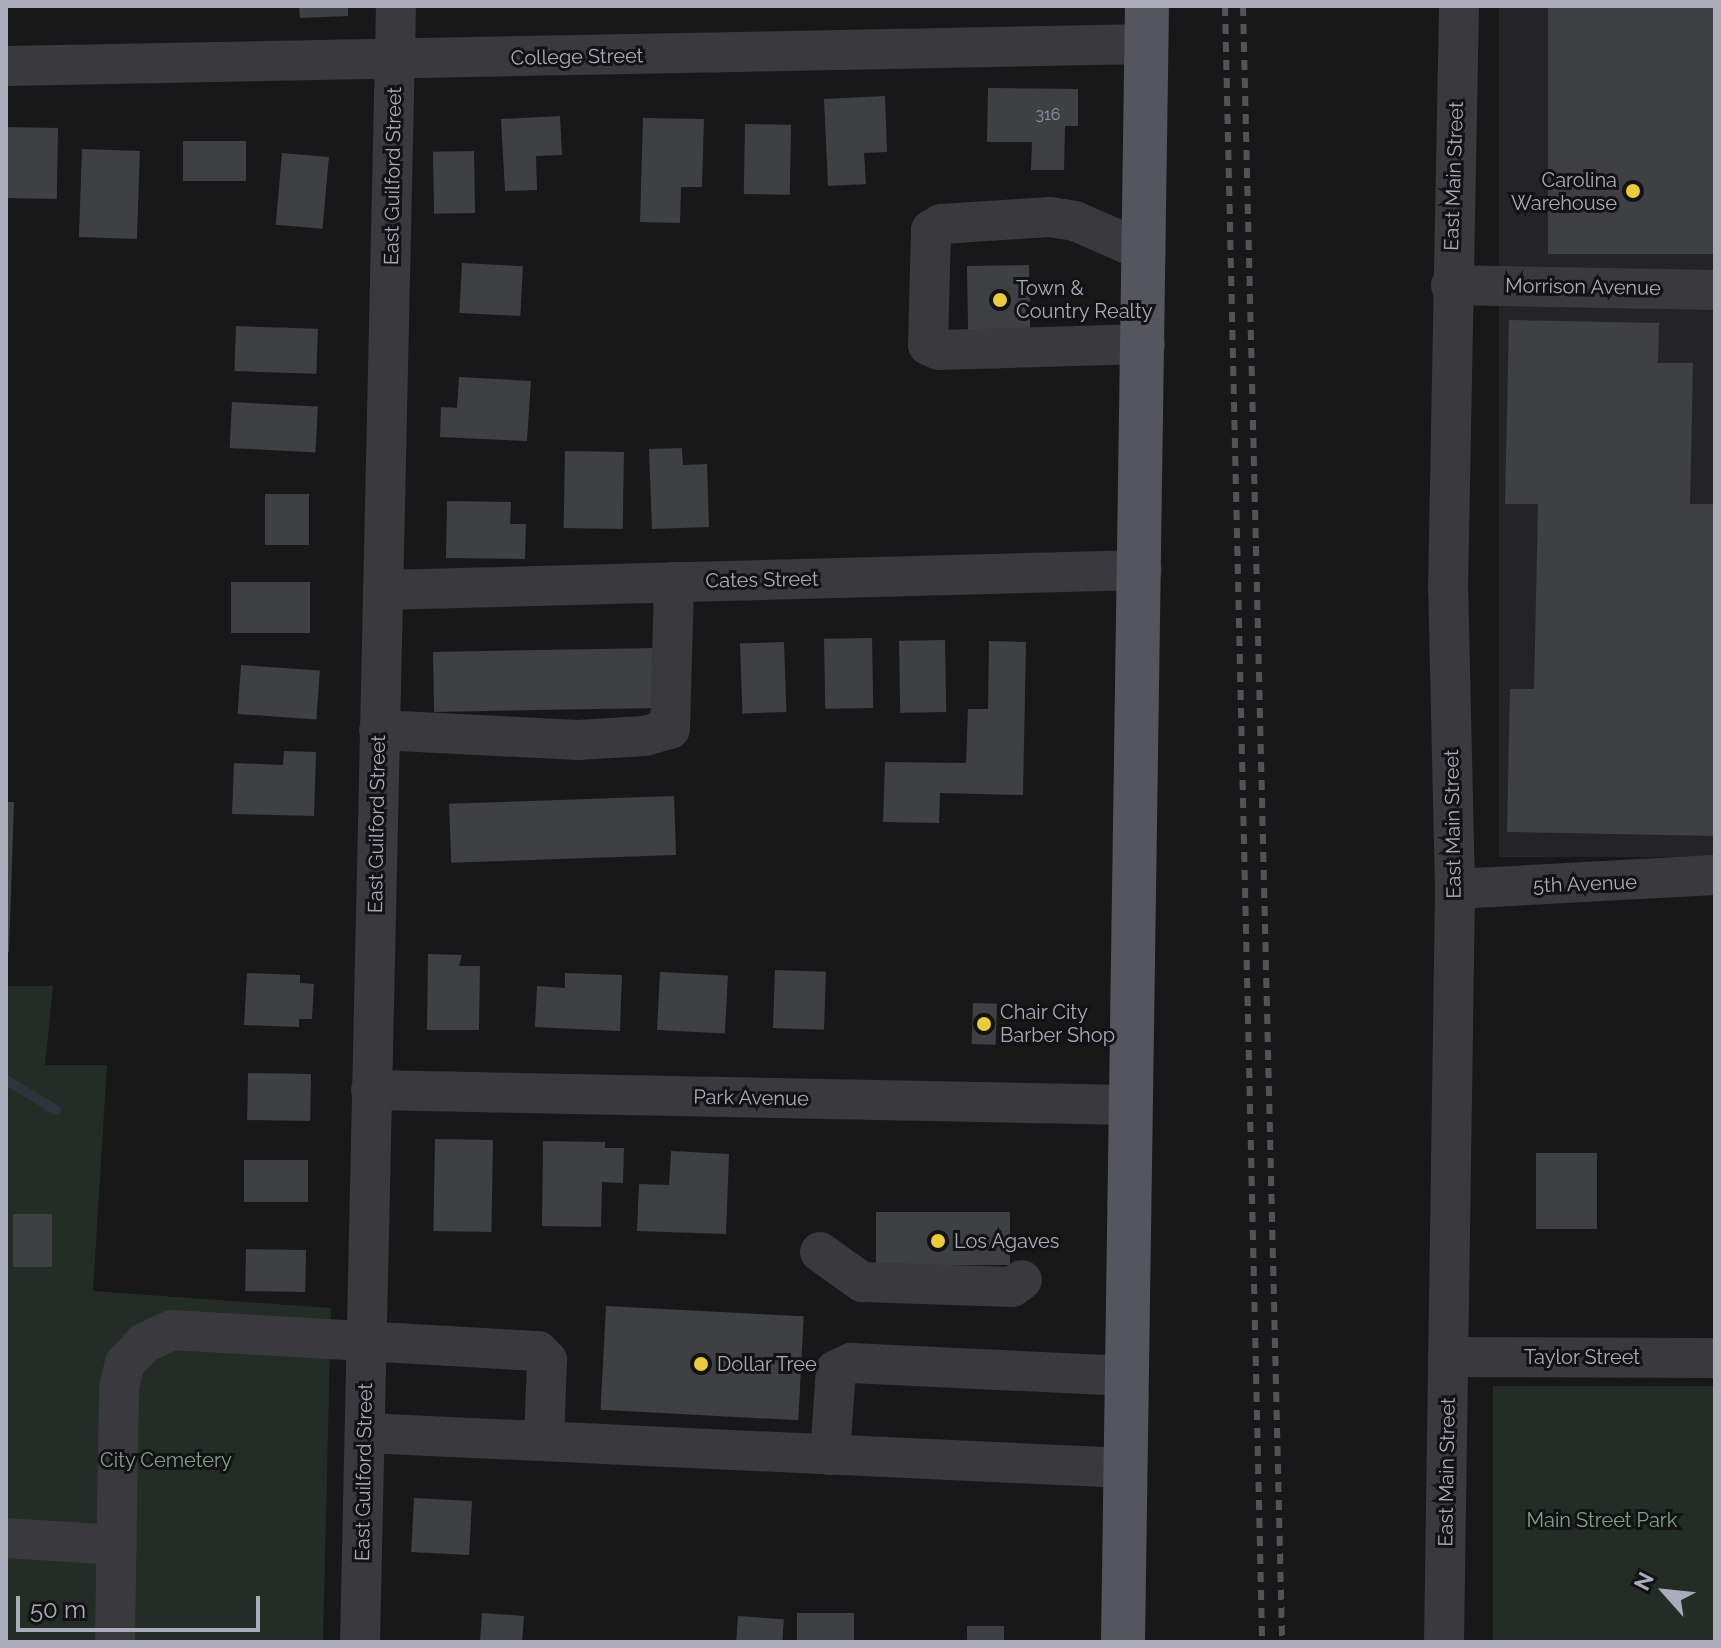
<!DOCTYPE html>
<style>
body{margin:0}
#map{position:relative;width:1721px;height:1648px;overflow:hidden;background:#181819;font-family:Raleway,sans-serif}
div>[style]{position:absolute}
.built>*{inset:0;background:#242426;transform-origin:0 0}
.green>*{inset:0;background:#242c26;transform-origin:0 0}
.stream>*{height:10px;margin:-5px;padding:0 5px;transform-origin:5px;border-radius:5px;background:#2e343d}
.building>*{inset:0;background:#3f4043;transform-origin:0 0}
.minor>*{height:40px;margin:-20px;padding:0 20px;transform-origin:20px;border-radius:20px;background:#39393e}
.major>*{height:44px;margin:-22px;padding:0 22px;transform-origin:22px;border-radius:22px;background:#55555d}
.rail>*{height:6px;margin-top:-3px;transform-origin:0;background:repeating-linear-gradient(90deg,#525259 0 10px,transparent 0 18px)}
.dots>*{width:22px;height:22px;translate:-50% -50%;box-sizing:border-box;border:4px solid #131214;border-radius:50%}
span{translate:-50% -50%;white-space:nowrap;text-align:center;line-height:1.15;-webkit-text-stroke:6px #131214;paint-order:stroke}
.number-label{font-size:16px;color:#8f929c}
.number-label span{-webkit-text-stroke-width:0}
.street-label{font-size:20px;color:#aaadb9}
.poi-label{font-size:20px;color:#aaadb9}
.right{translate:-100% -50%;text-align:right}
.left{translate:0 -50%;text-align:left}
.park-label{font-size:20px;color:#82a389}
.frame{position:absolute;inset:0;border:8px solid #aaadb9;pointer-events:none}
.north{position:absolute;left:1625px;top:1552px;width:80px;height:80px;-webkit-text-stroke:6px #131214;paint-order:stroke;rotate:297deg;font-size:22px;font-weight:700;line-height:32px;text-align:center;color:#aaadb9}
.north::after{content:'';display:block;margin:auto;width:28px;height:36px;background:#aaadb9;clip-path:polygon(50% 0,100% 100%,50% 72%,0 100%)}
.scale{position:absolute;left:16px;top:1596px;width:244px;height:36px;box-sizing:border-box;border:4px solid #aaadb9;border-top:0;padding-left:10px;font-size:24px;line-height:28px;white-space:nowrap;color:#aaadb9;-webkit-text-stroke:6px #131214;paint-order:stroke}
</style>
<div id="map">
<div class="built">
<i style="left:1499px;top:6px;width:216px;height:851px"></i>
</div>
<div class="green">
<i style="clip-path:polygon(6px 986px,53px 986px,45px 1065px,107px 1065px,93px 1291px,331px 1308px,323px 1642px,6px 1642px)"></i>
<i style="left:1715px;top:1386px;width:256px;height:222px;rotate:90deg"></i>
</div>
<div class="stream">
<i style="left:6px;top:1080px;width:58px;rotate:31deg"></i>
</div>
<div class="building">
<i style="clip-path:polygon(299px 6px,348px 6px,348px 16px,300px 18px)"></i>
<i style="left:1548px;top:6px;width:167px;height:248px"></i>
<i style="clip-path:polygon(988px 88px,1078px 89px,1078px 126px,1065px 126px,1064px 170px,1031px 170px,1032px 142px,987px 142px)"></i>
<i style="clip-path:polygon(885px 96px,887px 152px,864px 153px,866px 184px,828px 186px,824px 99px)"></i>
<i style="clip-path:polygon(560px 116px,562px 155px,536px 156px,537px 190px,505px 191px,501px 119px)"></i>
<i style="clip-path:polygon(643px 118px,704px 119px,702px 187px,681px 187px,680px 223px,640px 222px)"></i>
<i style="left:745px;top:124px;width:46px;height:70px;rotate:1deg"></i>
<i style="left:6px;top:127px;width:52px;height:71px;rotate:1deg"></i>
<i style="left:183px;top:141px;width:63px;height:40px"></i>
<i style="left:82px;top:149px;width:58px;height:88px;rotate:2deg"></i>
<i style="left:474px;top:151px;width:62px;height:41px;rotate:89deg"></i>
<i style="left:282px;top:153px;width:47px;height:72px;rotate:5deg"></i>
<i style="left:462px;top:263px;width:61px;height:50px;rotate:3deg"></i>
<i style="left:1029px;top:265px;width:68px;height:62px;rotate:89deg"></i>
<i style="clip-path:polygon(1509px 320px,1659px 323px,1658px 363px,1693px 363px,1690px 504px,1715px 504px,1715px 836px,1507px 832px,1510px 689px,1534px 689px,1538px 504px,1505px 504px)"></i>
<i style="left:236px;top:326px;width:82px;height:45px;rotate:2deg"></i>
<i style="clip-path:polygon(459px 377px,531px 381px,527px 441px,440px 437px,441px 407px,457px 408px)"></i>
<i style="left:232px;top:402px;width:86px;height:46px;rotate:3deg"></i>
<i style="clip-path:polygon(682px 448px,683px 465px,707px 464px,709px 527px,652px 529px,649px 449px)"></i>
<i style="left:565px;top:451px;width:59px;height:77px;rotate:1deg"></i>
<i style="left:265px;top:494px;width:44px;height:51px"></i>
<i style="clip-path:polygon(447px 501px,511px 502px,510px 524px,526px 524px,525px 559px,446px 558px)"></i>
<i style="left:231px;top:582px;width:79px;height:51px"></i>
<i style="left:872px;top:638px;width:70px;height:48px;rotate:89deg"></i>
<i style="left:945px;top:640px;width:72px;height:46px;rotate:89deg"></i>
<i style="clip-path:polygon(989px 641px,1026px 642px,1023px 795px,940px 793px,939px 823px,883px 822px,885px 762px,966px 763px,968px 709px,988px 709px)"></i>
<i style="left:784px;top:642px;width:70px;height:44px;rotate:88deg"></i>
<i style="left:656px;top:648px;width:60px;height:223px;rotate:89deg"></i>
<i style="left:241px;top:665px;width:79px;height:49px;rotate:4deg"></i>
<i style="clip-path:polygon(284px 751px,316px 752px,314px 816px,232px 814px,234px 763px,283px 765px)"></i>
<i style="left:674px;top:796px;width:59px;height:225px;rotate:88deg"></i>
<i style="clip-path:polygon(6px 802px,14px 802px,9px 952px,6px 952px)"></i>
<i style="clip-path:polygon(428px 954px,462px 955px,459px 966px,480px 966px,479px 1030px,427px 1030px)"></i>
<i style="left:775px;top:970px;width:51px;height:58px;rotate:2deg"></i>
<i style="left:660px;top:972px;width:68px;height:58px;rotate:3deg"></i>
<i style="clip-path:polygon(247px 973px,300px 975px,300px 983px,314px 984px,312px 1019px,299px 1019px,299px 1027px,244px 1025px)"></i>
<i style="clip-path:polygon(565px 973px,622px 975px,620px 1031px,535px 1027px,537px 986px,565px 988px)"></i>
<i style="left:973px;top:1003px;width:24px;height:41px;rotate:2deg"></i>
<i style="left:248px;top:1073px;width:63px;height:47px;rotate:1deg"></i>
<i style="left:435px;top:1139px;width:58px;height:92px;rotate:1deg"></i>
<i style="clip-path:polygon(543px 1141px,605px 1142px,605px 1148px,624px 1148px,623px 1183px,602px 1182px,601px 1227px,542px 1226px)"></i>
<i style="clip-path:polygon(671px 1151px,729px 1154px,726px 1234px,637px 1231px,639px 1184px,669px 1185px)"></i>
<i style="left:1536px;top:1153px;width:61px;height:76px"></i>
<i style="left:308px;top:1160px;width:42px;height:64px;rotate:90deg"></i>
<i style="left:1010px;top:1212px;width:53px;height:134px;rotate:90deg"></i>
<i style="left:13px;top:1214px;width:39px;height:53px"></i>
<i style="left:246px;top:1249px;width:60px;height:42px;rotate:1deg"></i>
<i style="left:606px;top:1306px;width:198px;height:104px;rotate:3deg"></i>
<i style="left:414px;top:1498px;width:58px;height:54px;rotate:3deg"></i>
<i style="left:482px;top:1613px;width:42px;height:29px;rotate:4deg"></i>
<i style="left:797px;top:1613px;width:57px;height:29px"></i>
<i style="left:738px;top:1616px;width:46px;height:26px;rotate:4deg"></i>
<i style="left:967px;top:1626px;width:37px;height:16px"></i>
</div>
<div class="minor">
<i style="left:6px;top:66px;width:1142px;rotate:-1.1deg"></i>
<i style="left:1451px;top:285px;width:264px;rotate:1.1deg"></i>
<i style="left:1145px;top:344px;width:206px;rotate:178.3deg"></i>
<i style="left:939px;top:350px;width:12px;rotate:-156deg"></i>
<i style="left:928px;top:345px;width:115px;rotate:-88.5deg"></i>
<i style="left:931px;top:230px;width:12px;rotate:-31deg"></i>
<i style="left:941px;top:224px;width:109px;rotate:-3.7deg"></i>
<i style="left:1050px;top:217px;width:25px;rotate:9deg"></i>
<i style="left:1075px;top:221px;width:77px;rotate:23.6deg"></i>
<i style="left:383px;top:590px;width:759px;rotate:-1.51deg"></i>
<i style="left:379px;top:730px;width:199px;rotate:2.9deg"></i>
<i style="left:578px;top:740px;width:67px;rotate:-3.4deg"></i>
<i style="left:645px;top:736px;width:26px;rotate:-16deg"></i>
<i style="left:670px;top:729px;width:147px;rotate:-88.4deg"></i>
<i style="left:1455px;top:889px;width:260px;rotate:-3.1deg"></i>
<i style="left:371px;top:1090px;width:760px;rotate:1.13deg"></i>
<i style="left:820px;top:1252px;width:52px;rotate:35.5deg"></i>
<i style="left:862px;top:1282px;width:150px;rotate:1.9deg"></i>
<i style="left:1012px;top:1287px;width:12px;rotate:-35deg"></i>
<i style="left:1448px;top:1357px;width:267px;rotate:0.2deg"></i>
<i style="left:365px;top:1433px;width:761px;rotate:2.64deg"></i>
<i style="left:830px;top:1455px;width:85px;rotate:-86deg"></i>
<i style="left:836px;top:1370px;width:17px;rotate:-25deg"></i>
<i style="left:851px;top:1363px;width:276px;rotate:2.7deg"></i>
<i style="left:6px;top:1538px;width:111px;rotate:3.6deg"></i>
<i style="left:115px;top:1642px;width:254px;rotate:-89.1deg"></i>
<i style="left:119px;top:1388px;width:26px;rotate:-77deg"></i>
<i style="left:125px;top:1363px;width:28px;rotate:-46deg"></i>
<i style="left:144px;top:1343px;width:31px;rotate:-25deg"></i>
<i style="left:172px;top:1330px;width:367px;rotate:3.3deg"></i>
<i style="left:538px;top:1351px;width:13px;rotate:45deg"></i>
<i style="left:547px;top:1360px;width:81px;rotate:92.1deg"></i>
<i style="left:360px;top:1642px;width:1636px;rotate:-88.74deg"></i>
<i style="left:1444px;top:1642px;width:753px;rotate:-89.16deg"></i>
<i style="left:1455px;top:889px;width:299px;rotate:-91.3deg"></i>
<i style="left:1448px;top:590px;width:584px;rotate:-88.92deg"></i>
</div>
<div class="major">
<i style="left:1123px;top:1642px;width:1636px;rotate:-89.16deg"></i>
</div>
<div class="rail">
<i style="left:1225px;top:6px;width:1636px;rotate:88.7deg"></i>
<i style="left:1243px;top:6px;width:1636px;rotate:88.63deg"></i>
</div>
<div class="dots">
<i style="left:1633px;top:191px;background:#eaca3f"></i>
<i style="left:1000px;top:300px;background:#eaca3f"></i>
<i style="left:984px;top:1024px;background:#eaca3f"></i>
<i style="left:938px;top:1241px;background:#eaca3f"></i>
<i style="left:701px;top:1364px;background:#eaca3f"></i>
</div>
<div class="number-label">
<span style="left:1048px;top:115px">316</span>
</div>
<div class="street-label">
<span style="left:577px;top:57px;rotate:-1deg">College Street</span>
<span style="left:393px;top:176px;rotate:-89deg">East Guilford Street</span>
<span style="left:1454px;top:176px;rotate:-88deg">East Main Street</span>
<span style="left:1583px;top:287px;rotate:1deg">Morrison Avenue</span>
<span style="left:762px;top:580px;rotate:-1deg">Cates Street</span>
<span style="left:377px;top:824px;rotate:-89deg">East Guilford Street</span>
<span style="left:1453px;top:824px;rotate:-91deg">East Main Street</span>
<span style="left:1585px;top:884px;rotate:-2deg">5th Avenue</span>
<span style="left:751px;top:1098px;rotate:1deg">Park Avenue</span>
<span style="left:1582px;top:1357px">Taylor Street</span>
<span style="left:364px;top:1472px;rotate:-89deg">East Guilford Street</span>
<span style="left:1447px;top:1472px;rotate:-89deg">East Main Street</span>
</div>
<div class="poi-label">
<span class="right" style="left:1617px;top:192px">Carolina<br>Warehouse</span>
<span class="left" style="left:1016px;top:300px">Town &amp;<br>Country Realty</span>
<span class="left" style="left:1000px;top:1024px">Chair City<br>Barber Shop</span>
<span class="left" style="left:954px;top:1241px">Los Agaves</span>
<span class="left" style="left:717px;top:1364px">Dollar Tree</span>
</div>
<div class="park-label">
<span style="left:166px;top:1460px">City Cemetery</span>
<span style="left:1602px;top:1520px">Main Street Park</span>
</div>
<div class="frame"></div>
<div class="north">N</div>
<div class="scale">50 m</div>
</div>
